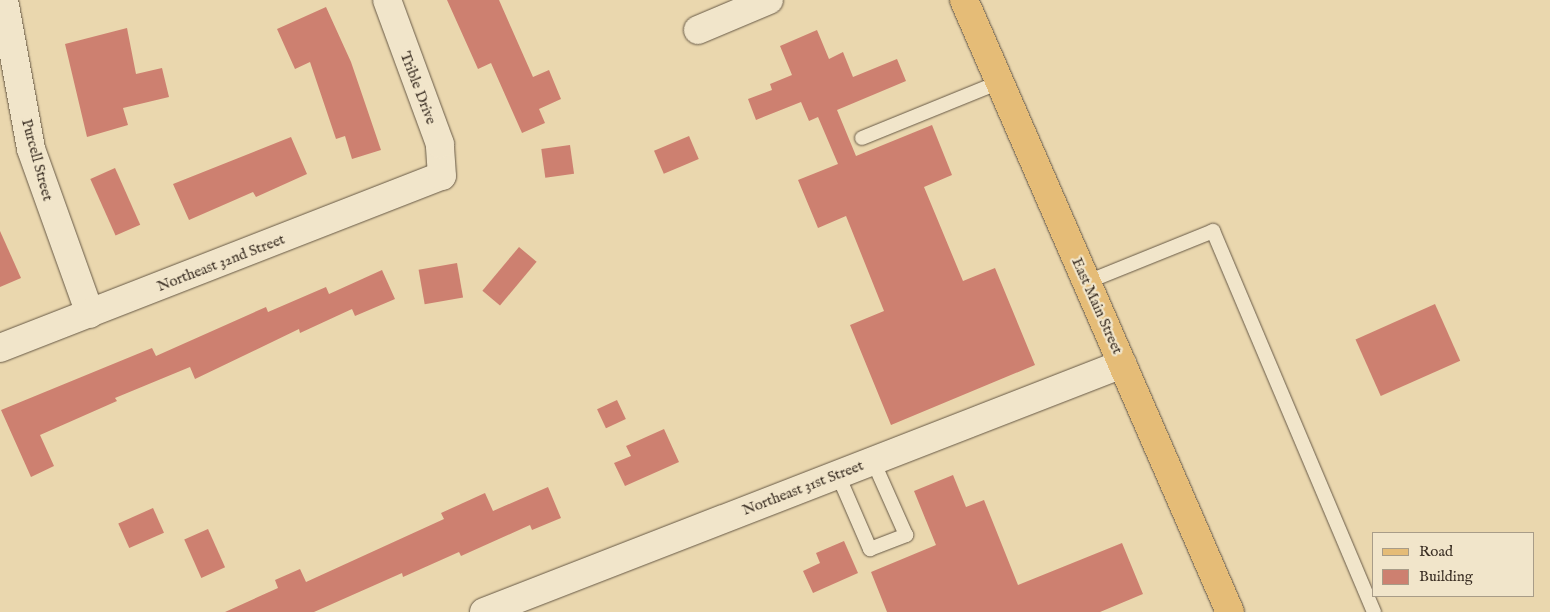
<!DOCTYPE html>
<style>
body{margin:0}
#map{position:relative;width:1550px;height:612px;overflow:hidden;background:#ead7ae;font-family:"IM FELL English",serif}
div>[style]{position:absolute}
.building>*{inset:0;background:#cd8070;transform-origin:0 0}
.roads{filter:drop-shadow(0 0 1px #675946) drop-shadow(0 0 1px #675946)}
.service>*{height:14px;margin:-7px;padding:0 7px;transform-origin:7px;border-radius:7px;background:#f1e5ca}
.minor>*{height:28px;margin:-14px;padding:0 14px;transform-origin:14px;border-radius:14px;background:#f1e5ca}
.primary>*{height:28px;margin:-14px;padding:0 14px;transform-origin:14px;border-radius:14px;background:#e5bc77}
span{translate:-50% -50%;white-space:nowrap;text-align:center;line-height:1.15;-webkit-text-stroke:4.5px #f1e5ca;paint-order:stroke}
.street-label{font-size:15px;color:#3b2f24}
.legend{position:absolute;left:1372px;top:532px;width:162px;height:65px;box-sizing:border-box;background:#f1e5ca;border:1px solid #a89c88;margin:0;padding:6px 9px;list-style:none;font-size:15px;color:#3b2f24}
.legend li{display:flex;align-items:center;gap:10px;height:25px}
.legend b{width:25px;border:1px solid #a89c88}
</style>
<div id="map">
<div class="building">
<i style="clip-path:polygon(447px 0,499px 0,533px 77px,549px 70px,561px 99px,539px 109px,545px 123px,522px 133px,491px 63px,478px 69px)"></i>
<i style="clip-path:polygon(326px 7px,351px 62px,381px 150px,352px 159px,345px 136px,336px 139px,310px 62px,295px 69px,277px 29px)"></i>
<i style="clip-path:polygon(127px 28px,136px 74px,162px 68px,169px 97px,123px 108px,128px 125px,87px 137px,65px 44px)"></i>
<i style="clip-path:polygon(817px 30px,829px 59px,843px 52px,853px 77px,897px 59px,906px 81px,837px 110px,856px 156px,932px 125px,952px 175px,924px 187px,963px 281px,995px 268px,1035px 365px,891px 425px,850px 325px,884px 311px,846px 216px,818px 228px,798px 180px,838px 164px,818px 117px,809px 121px,801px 102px,756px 120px,748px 99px,772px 90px,770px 84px,792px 75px,780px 46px)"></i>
<i style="left:689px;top:136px;width:25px;height:38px;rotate:67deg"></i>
<i style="clip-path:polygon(291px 137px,307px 174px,256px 197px,253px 192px,189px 220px,173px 184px)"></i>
<i style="left:570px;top:145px;width:29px;height:29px;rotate:82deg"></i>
<i style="left:115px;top:168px;width:62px;height:27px;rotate:66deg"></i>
<i style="clip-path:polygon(0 231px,21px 278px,0 287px)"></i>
<i style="left:519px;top:247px;width:23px;height:57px;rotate:40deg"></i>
<i style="left:457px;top:263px;width:35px;height:39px;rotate:80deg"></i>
<i style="clip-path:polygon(382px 270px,395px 299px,355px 316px,352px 309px,300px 333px,299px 329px,195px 379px,190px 367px,115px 398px,117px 401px,40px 435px,54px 466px,31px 477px,1px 410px,152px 348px,156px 356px,266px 307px,268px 312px,326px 287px,329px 294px)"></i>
<i style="left:1435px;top:304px;width:62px;height:87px;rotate:66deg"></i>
<i style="left:617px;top:400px;width:21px;height:22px;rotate:65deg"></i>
<i style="clip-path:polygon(664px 429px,679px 462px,625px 486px,614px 463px,631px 456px,626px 446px)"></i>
<i style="clip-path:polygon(953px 475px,966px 507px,984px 500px,1018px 585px,1122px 543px,1143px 594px,1100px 612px,887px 612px,871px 572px,936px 545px,914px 491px)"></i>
<i style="clip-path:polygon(548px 487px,561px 518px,532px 530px,530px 525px,461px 556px,459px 552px,403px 577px,402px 573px,314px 612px,225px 612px,278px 588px,275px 580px,300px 569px,306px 582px,444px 519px,441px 513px,485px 493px,493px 511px)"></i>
<i style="left:153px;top:508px;width:27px;height:38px;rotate:66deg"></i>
<i style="left:208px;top:529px;width:42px;height:26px;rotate:66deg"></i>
<i style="clip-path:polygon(844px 541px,858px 573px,813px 593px,803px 571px,820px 563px,816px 553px)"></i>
</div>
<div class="roads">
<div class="service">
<i style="left:862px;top:138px;width:149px;rotate:-22.1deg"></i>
<i style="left:1087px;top:282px;width:136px;rotate:-22deg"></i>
<i style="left:1213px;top:231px;width:414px;rotate:67.1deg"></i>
<i style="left:838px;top:475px;width:81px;rotate:66.6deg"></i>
<i style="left:870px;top:549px;width:39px;rotate:-21deg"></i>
<i style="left:906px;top:535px;width:81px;rotate:-114deg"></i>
</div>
<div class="minor">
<i style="left:4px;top:0;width:151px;rotate:79.7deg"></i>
<i style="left:31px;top:149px;width:175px;rotate:70.3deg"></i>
<i style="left:698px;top:30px;width:77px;rotate:-22.9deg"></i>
<i style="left:0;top:348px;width:474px;rotate:-21.3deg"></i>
<i style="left:442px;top:176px;width:32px;rotate:-94deg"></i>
<i style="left:440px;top:144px;width:153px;rotate:-110.2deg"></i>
<i style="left:484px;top:612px;width:685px;rotate:-21.24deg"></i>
</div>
<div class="primary">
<i style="left:964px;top:0;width:667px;rotate:66.51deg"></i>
</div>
</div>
<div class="street-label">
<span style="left:418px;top:88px;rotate:69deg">Trible Drive</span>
<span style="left:37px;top:160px;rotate:75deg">Purcell Street</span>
<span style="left:221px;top:263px;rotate:-21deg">Northeast 32nd Street</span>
<span style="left:1097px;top:306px;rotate:66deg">East Main Street</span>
<span style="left:803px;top:488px;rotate:-21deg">Northeast 31st Street</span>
</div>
<ul class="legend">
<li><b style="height:6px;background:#e5bc77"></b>Road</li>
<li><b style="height:14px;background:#cd8070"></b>Building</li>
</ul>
</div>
